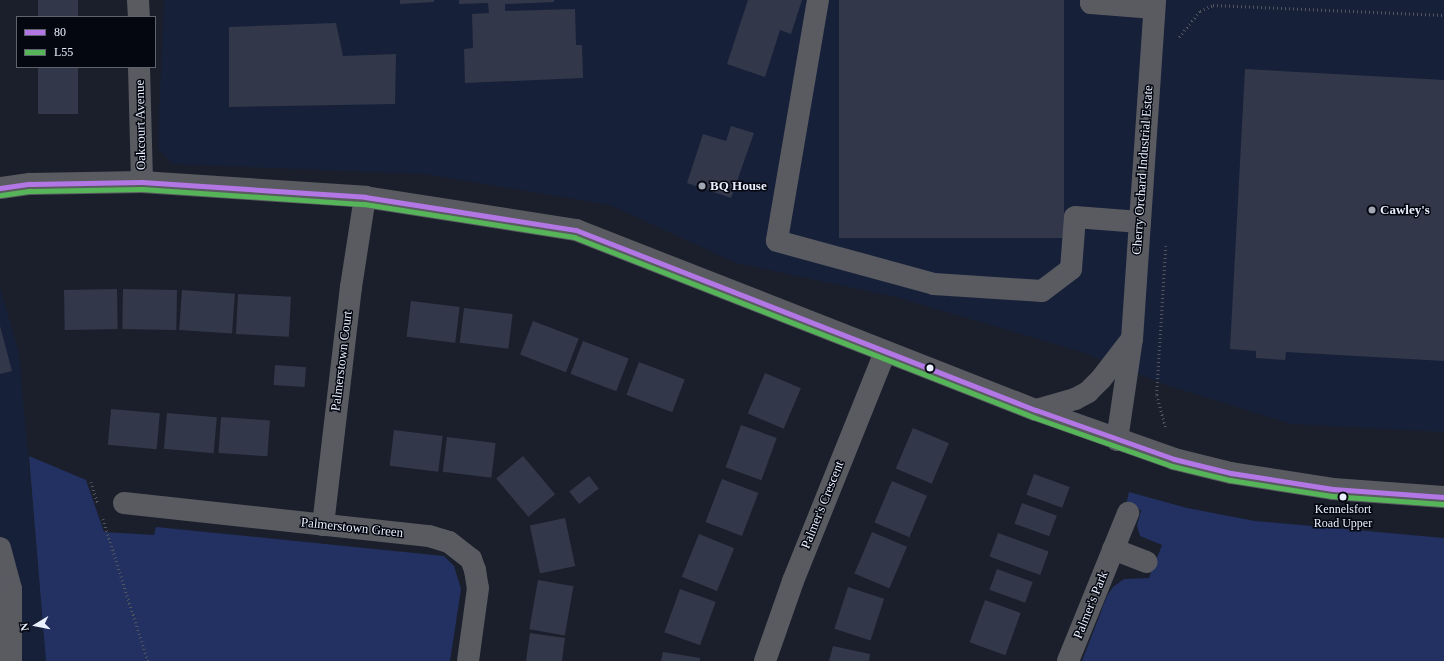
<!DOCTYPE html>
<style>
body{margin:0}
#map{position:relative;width:1444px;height:661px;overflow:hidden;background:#1a1f2b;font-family:Georgia,serif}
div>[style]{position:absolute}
.built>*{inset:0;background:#172039}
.green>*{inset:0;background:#223162}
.building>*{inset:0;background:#32384a;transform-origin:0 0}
.path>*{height:2.5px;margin-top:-1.25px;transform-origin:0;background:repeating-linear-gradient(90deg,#53565d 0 1px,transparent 0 4px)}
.minor>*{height:22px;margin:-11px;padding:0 11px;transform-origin:11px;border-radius:11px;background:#595b61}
.bus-1>*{height:5px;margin:-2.5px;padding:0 2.5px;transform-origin:2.5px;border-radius:2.5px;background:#b276e5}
.bus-2>*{height:5px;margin:-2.5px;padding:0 2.5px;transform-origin:2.5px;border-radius:2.5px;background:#56b559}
.dots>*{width:11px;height:11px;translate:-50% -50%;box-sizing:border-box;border:2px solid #040710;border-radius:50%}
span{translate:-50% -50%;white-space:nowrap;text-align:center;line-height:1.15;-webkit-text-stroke:3px #040710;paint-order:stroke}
.bus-label{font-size:12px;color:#e9effe}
.street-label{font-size:13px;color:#e9effe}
.poi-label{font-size:13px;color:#e9effe;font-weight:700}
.left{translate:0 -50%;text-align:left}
.legend{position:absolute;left:16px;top:16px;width:140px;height:52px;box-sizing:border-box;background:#040710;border:1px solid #60646f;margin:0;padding:5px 7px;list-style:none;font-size:12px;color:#e9effe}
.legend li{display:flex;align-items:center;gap:8px;height:20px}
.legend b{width:20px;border:1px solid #60646f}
.north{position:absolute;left:16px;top:605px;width:40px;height:40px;-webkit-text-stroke:3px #040710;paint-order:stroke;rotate:260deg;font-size:11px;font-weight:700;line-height:16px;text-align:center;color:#e9effe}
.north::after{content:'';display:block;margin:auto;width:14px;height:18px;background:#e9effe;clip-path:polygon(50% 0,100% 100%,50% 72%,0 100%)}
</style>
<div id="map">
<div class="built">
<i style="clip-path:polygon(164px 0,1444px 0,1444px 432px,1291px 424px,1169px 386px,1085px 353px,896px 297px,736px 263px,610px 205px,424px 174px,173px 164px,159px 150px,158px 140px)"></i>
<i style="clip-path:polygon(0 288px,19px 353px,46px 661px,0 661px)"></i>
</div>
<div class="green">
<i style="clip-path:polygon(29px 456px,86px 480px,104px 532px,154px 535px,156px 527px,444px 556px,454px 566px,461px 589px,450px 661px,46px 661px)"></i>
<i style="clip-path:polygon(1129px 492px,1187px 508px,1255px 521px,1444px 538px,1444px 661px,1082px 661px,1107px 596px,1113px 587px,1124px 579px,1149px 578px,1162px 545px,1140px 536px,1137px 526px,1141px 510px,1126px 505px)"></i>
</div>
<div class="building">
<i style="left:38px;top:0;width:40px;height:17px"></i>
<i style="clip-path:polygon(400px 0,434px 0,434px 2px,400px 4px)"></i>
<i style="clip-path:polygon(459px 0,554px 0,554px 2px,505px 4px,505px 11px,575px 9px,576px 45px,582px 45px,583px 78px,465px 83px,464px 49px,473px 48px,472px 14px,489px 13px,488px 3px,459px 4px)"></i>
<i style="clip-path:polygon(748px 0,802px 0,791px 34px,780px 30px,765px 77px,727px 64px)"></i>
<i style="left:839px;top:0;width:225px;height:238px"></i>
<i style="clip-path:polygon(336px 23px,343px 56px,396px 54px,395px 104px,229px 107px,229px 27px)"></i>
<i style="left:38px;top:67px;width:40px;height:47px"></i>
<i style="clip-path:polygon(1245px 69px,1444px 80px,1444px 361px,1286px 352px,1285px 360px,1256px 358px,1256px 351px,1230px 349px)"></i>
<i style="clip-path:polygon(731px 126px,754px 133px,731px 198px,687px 183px,703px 134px,726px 141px)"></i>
<i style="left:117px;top:289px;width:40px;height:53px;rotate:89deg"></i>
<i style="left:123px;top:289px;width:54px;height:40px;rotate:1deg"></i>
<i style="left:182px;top:290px;width:53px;height:40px;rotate:4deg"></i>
<i style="left:238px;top:294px;width:53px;height:40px;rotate:3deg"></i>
<i style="left:411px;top:301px;width:49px;height:36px;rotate:7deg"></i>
<i style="left:464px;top:308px;width:49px;height:35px;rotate:7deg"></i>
<i style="left:533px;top:321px;width:49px;height:36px;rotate:21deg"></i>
<i style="clip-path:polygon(0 326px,12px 371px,0 374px)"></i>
<i style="left:583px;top:341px;width:49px;height:35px;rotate:21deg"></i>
<i style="left:639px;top:362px;width:49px;height:35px;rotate:21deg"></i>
<i style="left:275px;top:365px;width:31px;height:20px;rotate:4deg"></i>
<i style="left:765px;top:373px;width:39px;height:44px;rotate:23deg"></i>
<i style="left:111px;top:409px;width:49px;height:36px;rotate:5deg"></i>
<i style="left:167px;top:413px;width:50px;height:36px;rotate:5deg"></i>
<i style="left:221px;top:417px;width:49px;height:36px;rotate:4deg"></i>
<i style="left:741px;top:425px;width:38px;height:45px;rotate:20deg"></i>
<i style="left:913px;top:428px;width:39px;height:44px;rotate:23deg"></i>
<i style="left:394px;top:430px;width:49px;height:36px;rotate:7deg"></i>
<i style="left:447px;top:437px;width:49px;height:35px;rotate:7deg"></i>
<i style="left:523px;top:456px;width:50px;height:35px;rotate:50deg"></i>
<i style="left:1034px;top:474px;width:38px;height:22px;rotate:20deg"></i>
<i style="left:589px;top:476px;width:16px;height:25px;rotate:52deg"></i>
<i style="left:722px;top:479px;width:39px;height:46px;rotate:21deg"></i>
<i style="left:892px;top:481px;width:38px;height:45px;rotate:23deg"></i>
<i style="left:1022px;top:503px;width:37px;height:22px;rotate:20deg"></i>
<i style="left:565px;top:518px;width:49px;height:36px;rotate:78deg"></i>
<i style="left:872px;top:532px;width:38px;height:45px;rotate:23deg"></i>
<i style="left:998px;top:533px;width:54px;height:25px;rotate:20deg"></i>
<i style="left:699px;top:534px;width:38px;height:46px;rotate:22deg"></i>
<i style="left:997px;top:569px;width:38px;height:22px;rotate:20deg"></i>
<i style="left:538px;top:580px;width:36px;height:50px;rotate:10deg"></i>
<i style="left:848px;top:587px;width:38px;height:44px;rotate:18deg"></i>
<i style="left:680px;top:589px;width:38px;height:46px;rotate:20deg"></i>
<i style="left:985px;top:600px;width:38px;height:45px;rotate:20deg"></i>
<i style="clip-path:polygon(530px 633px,565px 638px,562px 661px,526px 661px)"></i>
<i style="clip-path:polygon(833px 646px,870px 654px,869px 661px,829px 661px)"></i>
<i style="clip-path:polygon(663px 652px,700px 658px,700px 661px,661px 661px)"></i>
</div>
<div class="path">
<i style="left:1179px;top:37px;width:33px;rotate:-51deg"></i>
<i style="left:1200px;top:11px;width:14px;rotate:-25deg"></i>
<i style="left:1213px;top:5px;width:231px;rotate:2.5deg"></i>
<i style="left:1166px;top:246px;width:149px;rotate:93.5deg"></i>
<i style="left:1157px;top:395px;width:35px;rotate:75deg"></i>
<i style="left:91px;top:482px;width:23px;rotate:72deg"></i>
<i style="left:103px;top:519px;width:149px;rotate:72.4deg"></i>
</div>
<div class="minor">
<i style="left:138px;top:0;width:17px;rotate:87deg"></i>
<i style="left:818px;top:0;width:244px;rotate:99.7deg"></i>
<i style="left:777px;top:241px;width:163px;rotate:15.3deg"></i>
<i style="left:934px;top:284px;width:108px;rotate:3.7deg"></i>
<i style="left:1042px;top:291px;width:36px;rotate:-37deg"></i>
<i style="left:1071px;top:269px;width:52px;rotate:-85.6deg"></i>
<i style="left:1075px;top:217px;width:65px;rotate:4.4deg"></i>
<i style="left:1091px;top:0;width:3px;rotate:90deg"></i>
<i style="left:1091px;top:3px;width:63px;rotate:4.5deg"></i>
<i style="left:139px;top:67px;width:115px;rotate:88.5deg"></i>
<i style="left:0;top:188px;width:30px;rotate:-8deg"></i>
<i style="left:30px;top:184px;width:112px;rotate:-1deg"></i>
<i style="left:142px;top:182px;width:224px;rotate:3.8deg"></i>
<i style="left:365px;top:197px;width:214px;rotate:8.9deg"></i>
<i style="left:576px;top:230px;width:494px;rotate:21.4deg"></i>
<i style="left:1036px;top:410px;width:146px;rotate:19.5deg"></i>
<i style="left:1174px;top:459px;width:59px;rotate:13.8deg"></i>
<i style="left:1231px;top:473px;width:103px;rotate:8.9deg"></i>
<i style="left:1333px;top:489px;width:111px;rotate:4.1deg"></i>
<i style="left:1036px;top:410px;width:41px;rotate:-15.8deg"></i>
<i style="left:1075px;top:399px;width:15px;rotate:-28deg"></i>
<i style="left:1088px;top:392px;width:18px;rotate:-45deg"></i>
<i style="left:1101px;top:379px;width:49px;rotate:-52.4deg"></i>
<i style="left:1117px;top:440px;width:102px;rotate:-81.6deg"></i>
<i style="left:1132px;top:339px;width:340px;rotate:-86.1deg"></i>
<i style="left:124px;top:503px;width:307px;rotate:6.2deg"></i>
<i style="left:429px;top:536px;width:21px;rotate:17deg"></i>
<i style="left:449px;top:542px;width:28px;rotate:38deg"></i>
<i style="left:471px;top:559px;width:12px;rotate:70deg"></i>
<i style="left:475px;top:570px;width:18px;rotate:81deg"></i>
<i style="left:478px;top:588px;width:74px;rotate:97.8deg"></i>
<i style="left:323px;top:525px;width:240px;rotate:-83.3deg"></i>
<i style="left:351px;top:287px;width:91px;rotate:-81.2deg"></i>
<i style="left:0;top:548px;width:42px;rotate:75deg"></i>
<i style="left:11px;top:589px;width:72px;rotate:90deg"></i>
<i style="left:1113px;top:549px;width:36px;rotate:21deg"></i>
<i style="left:765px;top:661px;width:85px;rotate:-70.7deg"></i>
<i style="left:793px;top:581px;width:247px;rotate:-68.1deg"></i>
<i style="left:1068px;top:661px;width:160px;rotate:-67.9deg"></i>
</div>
<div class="bus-1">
<i style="left:0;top:188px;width:30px;rotate:-8deg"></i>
<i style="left:30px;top:184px;width:112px;rotate:-1deg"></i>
<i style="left:142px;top:182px;width:224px;rotate:3.8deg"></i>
<i style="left:365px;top:197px;width:214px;rotate:8.9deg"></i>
<i style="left:576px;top:230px;width:494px;rotate:21.4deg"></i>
<i style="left:1036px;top:410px;width:146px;rotate:19.5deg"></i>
<i style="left:1174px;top:459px;width:59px;rotate:13.8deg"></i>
<i style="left:1231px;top:473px;width:103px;rotate:8.9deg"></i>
<i style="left:1333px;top:489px;width:111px;rotate:4.1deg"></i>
</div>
<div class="bus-2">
<i style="left:1px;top:195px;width:30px;rotate:-8deg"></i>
<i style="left:31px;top:191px;width:111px;rotate:-1deg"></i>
<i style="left:142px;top:189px;width:223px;rotate:3.9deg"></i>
<i style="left:364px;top:204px;width:213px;rotate:8.9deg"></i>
<i style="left:574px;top:237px;width:493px;rotate:21.4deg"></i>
<i style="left:1033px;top:417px;width:147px;rotate:19.4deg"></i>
<i style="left:1172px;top:466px;width:60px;rotate:13.6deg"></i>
<i style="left:1230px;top:480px;width:103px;rotate:8.9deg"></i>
<i style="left:1332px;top:496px;width:111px;rotate:4.1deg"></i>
</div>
<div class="dots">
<i style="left:702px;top:186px;background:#a1a6b4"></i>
<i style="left:1372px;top:210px;background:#a1a6b4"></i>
<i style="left:930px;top:368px;background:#e9effe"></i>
<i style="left:1343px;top:497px;background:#e9effe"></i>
</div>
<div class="bus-label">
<span style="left:1343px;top:517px">Kennelsfort<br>Road Upper</span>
</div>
<div class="street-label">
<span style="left:141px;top:125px;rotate:-91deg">Oakcourt Avenue</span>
<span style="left:1143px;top:170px;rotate:-86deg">Cherry Orchard Industrial Estate</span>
<span style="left:342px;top:361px;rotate:-83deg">Palmerstown Court</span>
<span style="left:823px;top:505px;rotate:-68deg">Palmer's Crescent</span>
<span style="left:352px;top:528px;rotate:6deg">Palmerstown Green</span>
<span style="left:1091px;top:605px;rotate:-68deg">Palmer's Park</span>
</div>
<div class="poi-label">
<span class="left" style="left:710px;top:186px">BQ House</span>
<span class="left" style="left:1380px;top:210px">Cawley's</span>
</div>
<ul class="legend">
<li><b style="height:5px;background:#b276e5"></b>80</li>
<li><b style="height:5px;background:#56b559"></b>L55</li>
</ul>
<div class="north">N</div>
</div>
